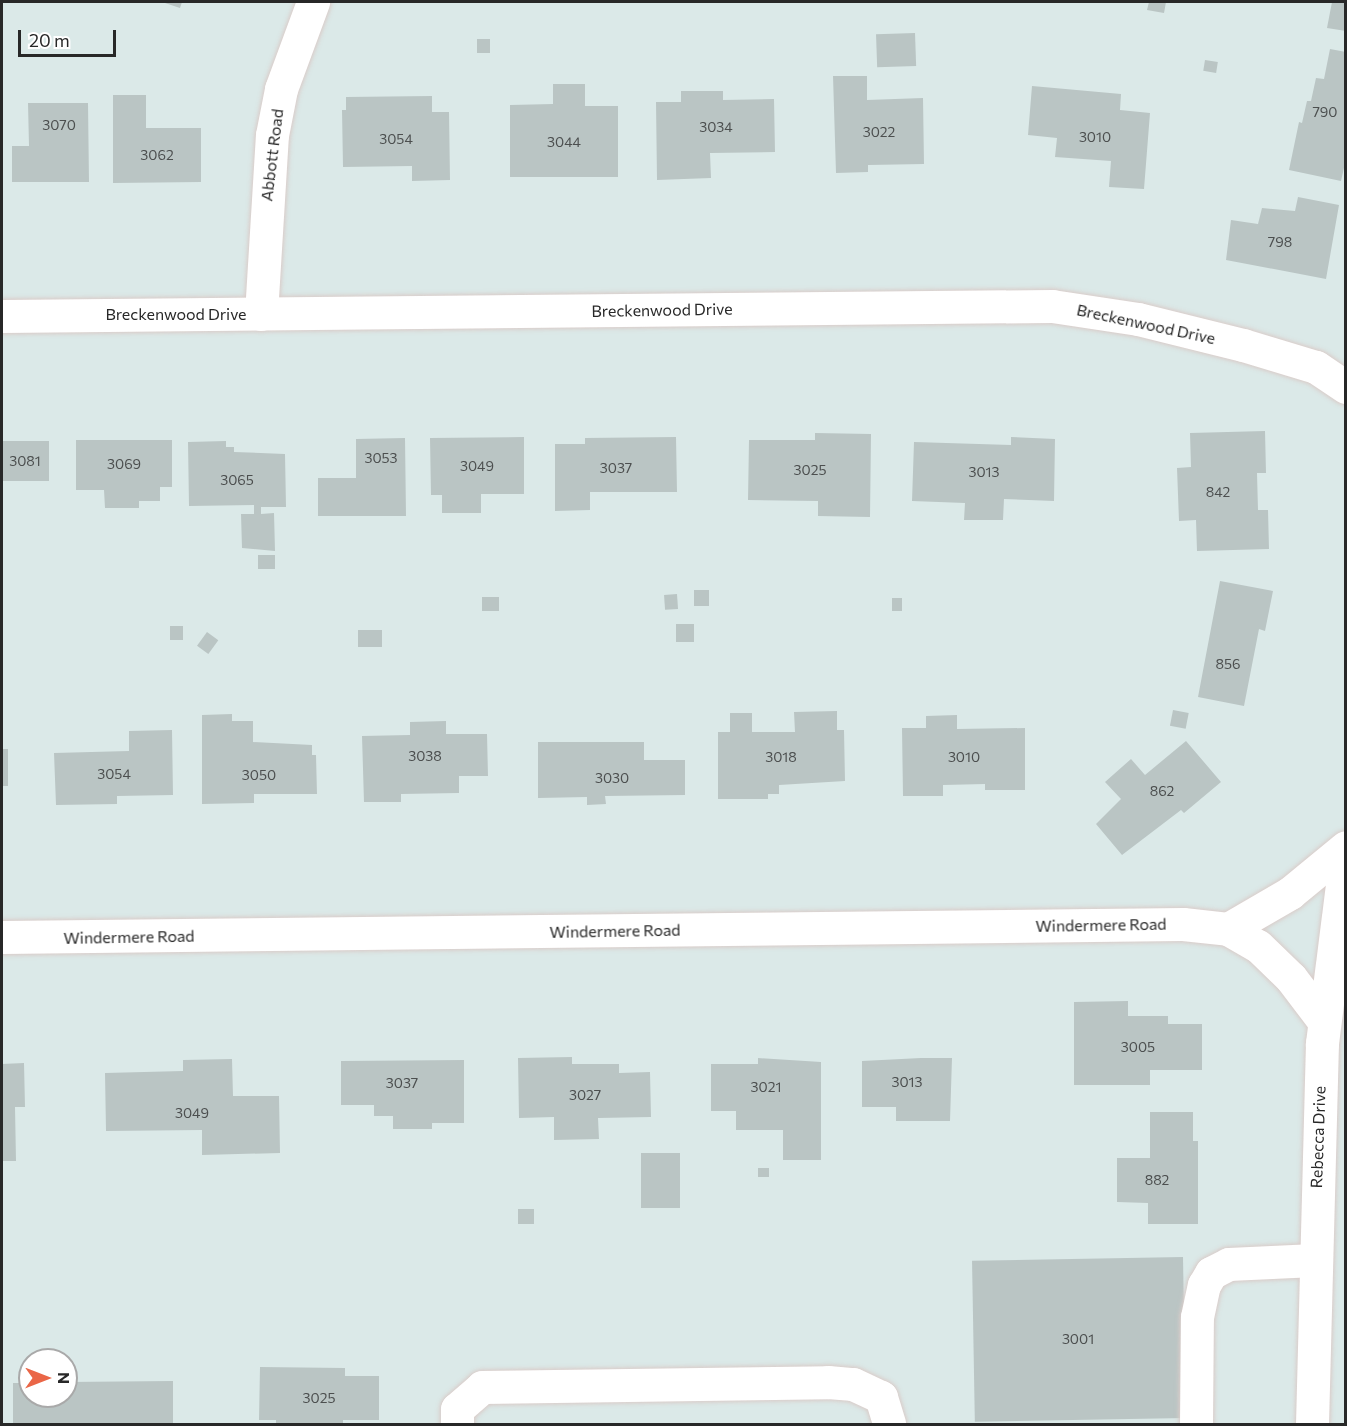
<!DOCTYPE html>
<style>
body{margin:0}
#map{position:relative;width:1347px;height:1426px;overflow:hidden;background:#dbe9e8;font-family:Commissioner,sans-serif}
div>[style]{position:absolute}
.building>*{inset:0;background:#bac5c4;transform-origin:0 0}
.roads{filter:drop-shadow(0 0 2px #d9ccc9) drop-shadow(0 0 2px #d9ccc9)}
.minor>*{height:33px;margin:-16.5px;padding:0 16.5px;transform-origin:16.5px;border-radius:16.5px;background:#fff}
span{translate:-50% -50%;white-space:nowrap;text-align:center;line-height:1.15;-webkit-text-stroke:6px #fff;paint-order:stroke}
.number-label{font-size:14px;color:#4c4f4f}
.number-label span{-webkit-text-stroke-width:0}
.street-label{font-size:16px;color:#282828}
.frame{position:absolute;inset:0;border:3px solid #282828;pointer-events:none}
.north{position:absolute;left:18px;top:1348px;width:60px;height:60px;box-sizing:border-box;background:#fff;border:2px solid #a9a9a9;border-radius:50%;rotate:90deg;font-size:16px;font-weight:700;line-height:24px;text-align:center;color:#282828}
.north::after{content:'';display:block;margin:auto;width:21px;height:27px;background:#ea6647;clip-path:polygon(50% 0,100% 100%,50% 72%,0 100%)}
.scale{position:absolute;left:18px;top:30px;width:98px;height:27px;box-sizing:border-box;border:3px solid #282828;border-top:0;padding-left:8px;font-size:18px;line-height:21px;white-space:nowrap;color:#282828;-webkit-text-stroke:4px #fff;paint-order:stroke}
</style>
<div id="map">
<div class="building">
<i style="clip-path:polygon(162px 2px,182px 2px,180px 8px)"></i>
<i style="clip-path:polygon(1149px 2px,1166px 2px,1164px 13px,1147px 10px)"></i>
<i style="clip-path:polygon(1332px 2px,1346px 2px,1346px 31px,1327px 28px)"></i>
<i style="left:915px;top:33px;width:33px;height:39px;rotate:88deg"></i>
<i style="left:477px;top:39px;width:13px;height:14px"></i>
<i style="clip-path:polygon(1330px 49px,1346px 52px,1346px 159px,1341px 181px,1289px 170px,1299px 122px,1302px 123px,1307px 101px,1311px 101px,1316px 78px,1324px 79px)"></i>
<i style="left:1205px;top:60px;width:13px;height:11px;rotate:9deg"></i>
<i style="clip-path:polygon(833px 76px,867px 76px,867px 100px,923px 98px,924px 164px,868px 165px,868px 172px,836px 173px)"></i>
<i style="clip-path:polygon(553px 84px,585px 84px,585px 106px,618px 106px,618px 177px,510px 177px,510px 105px,553px 104px)"></i>
<i style="clip-path:polygon(1032px 86px,1121px 94px,1120px 110px,1150px 113px,1144px 189px,1109px 187px,1111px 161px,1055px 157px,1057px 138px,1028px 135px)"></i>
<i style="clip-path:polygon(681px 91px,723px 91px,723px 100px,774px 99px,775px 152px,710px 153px,711px 178px,657px 180px,656px 102px,681px 102px)"></i>
<i style="clip-path:polygon(113px 95px,146px 95px,146px 128px,201px 128px,201px 182px,113px 183px)"></i>
<i style="clip-path:polygon(432px 96px,432px 112px,449px 112px,450px 180px,412px 181px,412px 166px,343px 167px,342px 110px,346px 110px,346px 97px)"></i>
<i style="clip-path:polygon(28px 103px,88px 103px,89px 182px,12px 182px,12px 146px,29px 146px)"></i>
<i style="clip-path:polygon(1298px 197px,1339px 205px,1326px 279px,1226px 260px,1231px 220px,1258px 224px,1262px 208px,1295px 211px)"></i>
<i style="clip-path:polygon(1265px 431px,1266px 473px,1257px 473px,1258px 510px,1268px 510px,1269px 549px,1197px 551px,1196px 520px,1179px 521px,1177px 468px,1191px 467px,1190px 433px)"></i>
<i style="clip-path:polygon(815px 433px,871px 434px,870px 517px,818px 516px,818px 501px,748px 500px,749px 440px,815px 440px)"></i>
<i style="clip-path:polygon(524px 437px,524px 494px,481px 494px,481px 513px,442px 513px,442px 495px,431px 495px,430px 438px)"></i>
<i style="clip-path:polygon(676px 437px,677px 492px,590px 492px,590px 510px,555px 511px,555px 444px,585px 444px,585px 438px)"></i>
<i style="clip-path:polygon(1011px 437px,1055px 439px,1054px 501px,1004px 499px,1003px 520px,964px 520px,965px 503px,912px 501px,914px 442px,1011px 445px)"></i>
<i style="clip-path:polygon(405px 438px,406px 516px,318px 516px,318px 478px,356px 478px,356px 439px)"></i>
<i style="clip-path:polygon(76px 440px,172px 440px,172px 487px,160px 487px,160px 501px,139px 501px,139px 508px,105px 508px,104px 490px,76px 490px)"></i>
<i style="left:2px;top:441px;width:47px;height:40px"></i>
<i style="clip-path:polygon(226px 441px,226px 447px,234px 447px,234px 452px,285px 454px,286px 507px,261px 507px,261px 514px,274px 513px,275px 551px,242px 548px,241px 514px,254px 514px,254px 505px,189px 506px,188px 442px)"></i>
<i style="left:275px;top:555px;width:14px;height:17px;rotate:90deg"></i>
<i style="clip-path:polygon(1220px 581px,1273px 591px,1265px 631px,1259px 629px,1244px 706px,1198px 697px)"></i>
<i style="left:694px;top:590px;width:15px;height:16px"></i>
<i style="left:677px;top:594px;width:15px;height:13px;rotate:86deg"></i>
<i style="left:482px;top:597px;width:17px;height:14px"></i>
<i style="left:892px;top:598px;width:10px;height:13px"></i>
<i style="left:694px;top:624px;width:18px;height:18px;rotate:90deg"></i>
<i style="left:170px;top:626px;width:13px;height:14px"></i>
<i style="left:358px;top:630px;width:24px;height:17px"></i>
<i style="left:207px;top:632px;width:14px;height:17px;rotate:36deg"></i>
<i style="left:1173px;top:710px;width:16px;height:16px;rotate:11deg"></i>
<i style="clip-path:polygon(837px 711px,837px 730px,844px 730px,845px 781px,779px 785px,779px 794px,768px 794px,768px 799px,718px 799px,718px 732px,730px 732px,730px 713px,752px 713px,752px 732px,795px 732px,794px 712px)"></i>
<i style="clip-path:polygon(232px 714px,232px 721px,253px 721px,253px 742px,312px 745px,312px 755px,316px 755px,317px 794px,254px 794px,254px 803px,202px 804px,202px 715px)"></i>
<i style="clip-path:polygon(957px 715px,957px 729px,1025px 728px,1025px 790px,985px 790px,985px 784px,943px 785px,943px 796px,903px 796px,902px 728px,926px 728px,926px 716px)"></i>
<i style="clip-path:polygon(446px 721px,446px 734px,487px 734px,488px 776px,459px 776px,459px 793px,401px 794px,401px 802px,364px 802px,362px 736px,410px 735px,410px 722px)"></i>
<i style="clip-path:polygon(172px 730px,173px 795px,117px 796px,117px 804px,56px 805px,54px 753px,129px 751px,129px 731px)"></i>
<i style="clip-path:polygon(1186px 741px,1221px 782px,1184px 813px,1181px 810px,1122px 855px,1096px 824px,1121px 799px,1105px 782px,1131px 759px,1145px 775px)"></i>
<i style="clip-path:polygon(538px 742px,644px 742px,644px 760px,685px 760px,685px 795px,605px 796px,606px 804px,587px 805px,587px 797px,538px 798px)"></i>
<i style="left:2px;top:749px;width:6px;height:37px"></i>
<i style="clip-path:polygon(1128px 1001px,1128px 1016px,1168px 1016px,1168px 1024px,1202px 1024px,1202px 1070px,1150px 1070px,1150px 1085px,1074px 1085px,1074px 1002px)"></i>
<i style="clip-path:polygon(572px 1057px,572px 1064px,619px 1064px,619px 1073px,650px 1072px,651px 1117px,598px 1118px,599px 1139px,554px 1140px,554px 1117px,519px 1118px,518px 1058px)"></i>
<i style="clip-path:polygon(758px 1058px,821px 1062px,821px 1160px,783px 1160px,783px 1130px,736px 1130px,736px 1111px,711px 1111px,711px 1064px,758px 1064px)"></i>
<i style="clip-path:polygon(921px 1058px,952px 1058px,950px 1121px,896px 1121px,896px 1107px,862px 1107px,862px 1061px)"></i>
<i style="clip-path:polygon(232px 1059px,233px 1096px,279px 1096px,280px 1153px,202px 1155px,202px 1130px,106px 1131px,105px 1073px,183px 1071px,183px 1060px)"></i>
<i style="clip-path:polygon(464px 1060px,464px 1123px,432px 1123px,432px 1129px,393px 1129px,393px 1116px,374px 1116px,374px 1105px,341px 1105px,341px 1061px)"></i>
<i style="clip-path:polygon(24px 1063px,25px 1107px,15px 1107px,16px 1161px,2px 1161px,2px 1064px)"></i>
<i style="clip-path:polygon(1150px 1112px,1193px 1112px,1193px 1141px,1198px 1141px,1198px 1224px,1148px 1224px,1148px 1203px,1117px 1202px,1117px 1158px,1150px 1158px)"></i>
<i style="left:641px;top:1153px;width:39px;height:55px"></i>
<i style="left:758px;top:1168px;width:11px;height:9px"></i>
<i style="left:518px;top:1209px;width:16px;height:15px"></i>
<i style="left:1183px;top:1257px;width:161px;height:211px;rotate:89deg"></i>
<i style="clip-path:polygon(260px 1367px,345px 1368px,345px 1376px,379px 1376px,379px 1420px,343px 1420px,343px 1424px,276px 1424px,276px 1420px,259px 1420px)"></i>
<i style="clip-path:polygon(173px 1381px,173px 1424px,13px 1424px,13px 1383px,30px 1383px,30px 1396px,66px 1396px,66px 1382px)"></i>
</div>
<div class="roads">
<div class="minor">
<i style="left:261px;top:314px;width:179px;rotate:-86.5deg"></i>
<i style="left:272px;top:135px;width:47px;rotate:-78.9deg"></i>
<i style="left:281px;top:89px;width:93px;rotate:-69.8deg"></i>
<i style="left:2px;top:316px;width:1050px;rotate:-0.55deg"></i>
<i style="left:1052px;top:306px;width:87px;rotate:8.6deg"></i>
<i style="left:1138px;top:319px;width:108px;rotate:13.9deg"></i>
<i style="left:1243px;top:345px;width:76px;rotate:16.8deg"></i>
<i style="left:1316px;top:367px;width:36px;rotate:34deg"></i>
<i style="left:1228px;top:929px;width:34px;rotate:30deg"></i>
<i style="left:1258px;top:946px;width:46px;rotate:44.1deg"></i>
<i style="left:1291px;top:978px;width:53px;rotate:52.7deg"></i>
<i style="left:2px;top:937px;width:1181px;rotate:-0.63deg"></i>
<i style="left:1183px;top:924px;width:45px;rotate:6.3deg"></i>
<i style="left:1228px;top:929px;width:72px;rotate:-30.1deg"></i>
<i style="left:1290px;top:893px;width:72px;rotate:-39.4deg"></i>
<i style="left:457px;top:1424px;width:15px;rotate:-90deg"></i>
<i style="left:457px;top:1409px;width:33px;rotate:-41deg"></i>
<i style="left:482px;top:1387px;width:346px;rotate:-0.8deg"></i>
<i style="left:828px;top:1382px;width:25px;rotate:5deg"></i>
<i style="left:853px;top:1384px;width:31px;rotate:25deg"></i>
<i style="left:881px;top:1397px;width:28px;rotate:73deg"></i>
<i style="left:1196px;top:1424px;width:107px;rotate:-89.5deg"></i>
<i style="left:1197px;top:1317px;width:33px;rotate:-78deg"></i>
<i style="left:1204px;top:1285px;width:14px;rotate:-60deg"></i>
<i style="left:1211px;top:1273px;width:20px;rotate:-27deg"></i>
<i style="left:1229px;top:1264px;width:85px;rotate:-2.7deg"></i>
<i style="left:1312px;top:1424px;width:381px;rotate:-88.5deg"></i>
<i style="left:1322px;top:1043px;width:193px;rotate:-82.8deg"></i>
</div>
</div>
<div class="number-label">
<span style="left:1325px;top:112px">790</span>
<span style="left:59px;top:125px">3070</span>
<span style="left:716px;top:127px">3034</span>
<span style="left:879px;top:132px">3022</span>
<span style="left:1095px;top:137px">3010</span>
<span style="left:396px;top:139px">3054</span>
<span style="left:564px;top:142px">3044</span>
<span style="left:157px;top:155px">3062</span>
<span style="left:1280px;top:242px">798</span>
<span style="left:381px;top:458px">3053</span>
<span style="left:25px;top:461px">3081</span>
<span style="left:124px;top:464px">3069</span>
<span style="left:477px;top:466px">3049</span>
<span style="left:616px;top:468px">3037</span>
<span style="left:810px;top:470px">3025</span>
<span style="left:984px;top:472px">3013</span>
<span style="left:237px;top:480px">3065</span>
<span style="left:1218px;top:492px">842</span>
<span style="left:1228px;top:664px">856</span>
<span style="left:425px;top:756px">3038</span>
<span style="left:781px;top:757px">3018</span>
<span style="left:964px;top:757px">3010</span>
<span style="left:114px;top:774px">3054</span>
<span style="left:259px;top:775px">3050</span>
<span style="left:612px;top:778px">3030</span>
<span style="left:1162px;top:791px">862</span>
<span style="left:1138px;top:1047px">3005</span>
<span style="left:907px;top:1082px">3013</span>
<span style="left:402px;top:1083px">3037</span>
<span style="left:766px;top:1087px">3021</span>
<span style="left:585px;top:1095px">3027</span>
<span style="left:192px;top:1113px">3049</span>
<span style="left:1157px;top:1180px">882</span>
<span style="left:1078px;top:1339px">3001</span>
<span style="left:319px;top:1398px">3025</span>
</div>
<div class="street-label">
<span style="left:272px;top:155px;rotate:-83deg">Abbott Road</span>
<span style="left:662px;top:310px;rotate:-1deg">Breckenwood Drive</span>
<span style="left:176px;top:314px">Breckenwood Drive</span>
<span style="left:1146px;top:324px;rotate:12deg">Breckenwood Drive</span>
<span style="left:1101px;top:925px;rotate:-1deg">Windermere Road</span>
<span style="left:615px;top:931px;rotate:-1deg">Windermere Road</span>
<span style="left:129px;top:937px;rotate:-1deg">Windermere Road</span>
<span style="left:1318px;top:1137px;rotate:-88deg">Rebecca Drive</span>
</div>
<div class="frame"></div>
<div class="north">N</div>
<div class="scale">20 m</div>
</div>
